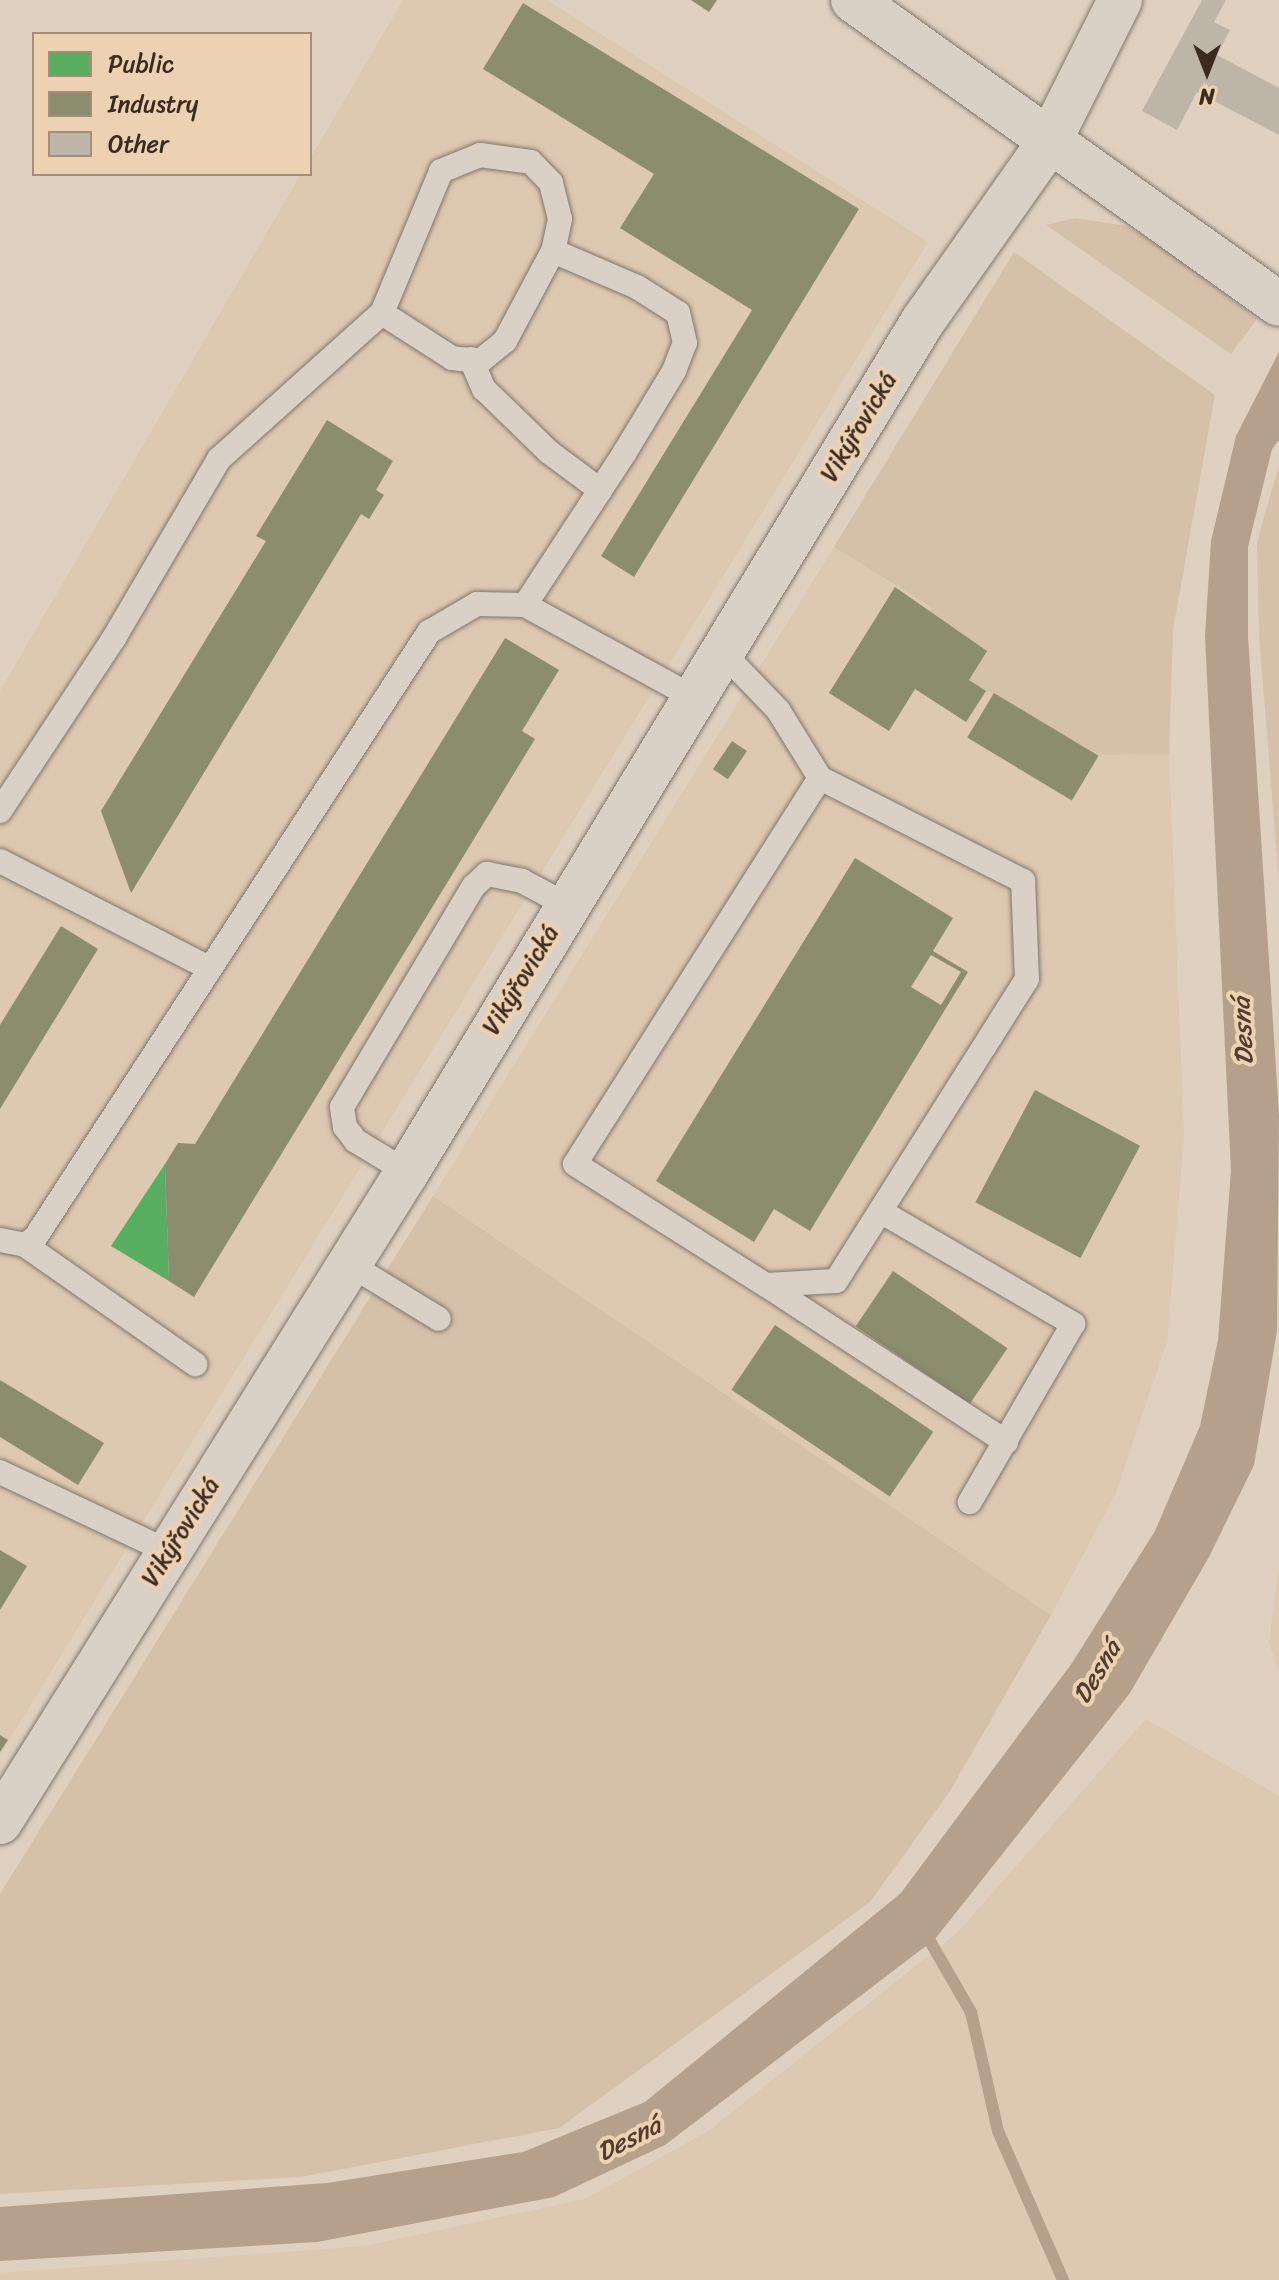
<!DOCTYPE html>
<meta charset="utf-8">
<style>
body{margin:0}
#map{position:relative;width:1279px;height:2280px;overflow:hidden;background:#dfd0c0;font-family:Sriracha,sans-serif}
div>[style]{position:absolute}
.built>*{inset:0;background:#ddc8b1}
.green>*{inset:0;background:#d5c0aa}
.water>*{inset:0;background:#b4a08b}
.public>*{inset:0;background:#5aae61}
.industry>*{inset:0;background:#8c8c6e;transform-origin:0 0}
.stream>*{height:12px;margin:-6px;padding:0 6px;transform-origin:6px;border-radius:6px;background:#b4a08b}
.building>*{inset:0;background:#bfb4a8}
.roads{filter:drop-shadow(0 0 2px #80766c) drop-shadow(0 0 2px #80766c)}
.lane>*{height:24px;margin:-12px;padding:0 12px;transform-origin:12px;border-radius:12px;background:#dad0c5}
.secondary>*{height:44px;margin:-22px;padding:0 22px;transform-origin:22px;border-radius:22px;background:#dad0c5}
span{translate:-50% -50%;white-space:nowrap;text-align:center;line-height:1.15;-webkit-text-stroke:8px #ecd1b3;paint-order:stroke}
.street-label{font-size:24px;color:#3b2a1e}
.water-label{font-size:26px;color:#503d2f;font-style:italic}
.legend{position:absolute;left:32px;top:32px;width:280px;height:144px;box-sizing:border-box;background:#ecd1b3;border:2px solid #a58e77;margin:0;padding:10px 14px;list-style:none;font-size:24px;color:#3b2a1e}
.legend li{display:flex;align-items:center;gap:16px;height:40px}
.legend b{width:40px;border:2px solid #a58e77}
.north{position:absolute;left:1167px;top:32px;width:80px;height:80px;-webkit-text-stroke:6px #ecd1b3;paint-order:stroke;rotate:180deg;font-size:22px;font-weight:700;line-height:32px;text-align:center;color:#3b2a1e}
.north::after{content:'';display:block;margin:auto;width:28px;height:36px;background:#3b2a1e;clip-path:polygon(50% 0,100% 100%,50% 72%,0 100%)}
</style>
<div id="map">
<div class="built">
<i style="clip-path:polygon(403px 0,547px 0,928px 242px,0 1755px,0 691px,301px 174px,310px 174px,310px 159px)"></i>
<i style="clip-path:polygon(834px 547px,932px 608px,929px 613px,987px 651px,986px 691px,1099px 755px,1169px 754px,1184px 1136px,1167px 1341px,1116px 1493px,1051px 1615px,433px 1196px)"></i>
<i style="clip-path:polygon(1279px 1565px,1279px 1674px,1269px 1642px)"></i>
<i style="clip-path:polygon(1146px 1719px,1279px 1796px,1279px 2280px,0 2280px,0 2273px,365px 2246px,585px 2199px,707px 2132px,957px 1933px)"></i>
</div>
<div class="green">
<i style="clip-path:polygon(1075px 218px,1126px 226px,1169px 250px,1257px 319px,1231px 354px,1046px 225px)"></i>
<i style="clip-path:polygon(1014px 252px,1215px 395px,1173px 629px,1169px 754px,1099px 755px,986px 691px,969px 680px,986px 651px,929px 614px,931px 607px,834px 547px)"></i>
<i style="clip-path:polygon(1279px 465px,1279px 881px,1259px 635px,1257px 543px)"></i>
<i style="clip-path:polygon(433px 1196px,1051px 1615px,950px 1791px,870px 1902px,559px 2128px,301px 2177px,0 2194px,0 1894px)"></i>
</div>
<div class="water">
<i style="clip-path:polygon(1279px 352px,1279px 440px,1272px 449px,1248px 547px,1248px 637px,1279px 1115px,1277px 1331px,1254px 1465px,1209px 1557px,1130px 1693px,935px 1939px,665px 2145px,554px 2197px,317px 2242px,0 2261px,0 2207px,327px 2183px,523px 2152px,645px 2102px,901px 1893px,1072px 1663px,1155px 1531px,1200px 1426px,1218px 1340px,1231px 1171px,1205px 636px,1211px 541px,1236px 436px)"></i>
</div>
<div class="public">
<i style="clip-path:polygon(165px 1164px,169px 1281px,111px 1246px)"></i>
</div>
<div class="industry">
<i style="clip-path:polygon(691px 0,717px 0,709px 12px)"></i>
<i style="clip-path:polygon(523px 3px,859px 209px,634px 577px,601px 556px,752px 310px,620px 228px,654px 174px,483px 69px)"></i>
<i style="clip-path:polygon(327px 420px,393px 461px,376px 490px,384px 495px,369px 519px,361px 514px,131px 893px,101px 811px,266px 541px,256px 536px)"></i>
<i style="clip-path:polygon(895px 587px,987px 651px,969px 680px,986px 691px,966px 722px,915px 689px,889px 731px,829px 693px)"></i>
<i style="clip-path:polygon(505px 638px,559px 670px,522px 731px,535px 739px,194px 1297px,169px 1281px,165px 1164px,178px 1143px,195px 1144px)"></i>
<i style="left:994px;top:693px;width:122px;height:52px;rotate:31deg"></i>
<i style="left:732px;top:741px;width:18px;height:34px;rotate:34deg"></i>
<i style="clip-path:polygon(evenodd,855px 858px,953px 918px,933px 951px,968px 972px,810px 1231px,774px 1209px,754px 1242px,656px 1181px,855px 858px,931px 955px,961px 972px,941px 1005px,911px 987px,931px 955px)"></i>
<i style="clip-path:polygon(61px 926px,98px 949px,0 1109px,0 1025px)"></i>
<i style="left:1035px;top:1090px;width:119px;height:127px;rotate:28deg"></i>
<i style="left:893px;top:1271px;width:138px;height:67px;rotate:34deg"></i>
<i style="left:775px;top:1325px;width:191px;height:78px;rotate:34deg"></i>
<i style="clip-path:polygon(0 1380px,104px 1443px,78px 1485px,0 1437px)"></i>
<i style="clip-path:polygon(0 1550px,27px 1566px,0 1610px)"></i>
<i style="clip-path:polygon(0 1735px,8px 1740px,0 1752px)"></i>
</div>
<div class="stream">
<i style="left:923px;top:1929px;width:96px;rotate:60deg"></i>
<i style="left:971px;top:2012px;width:122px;rotate:77.2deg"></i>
<i style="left:998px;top:2131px;width:163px;rotate:66.4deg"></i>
</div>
<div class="building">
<i style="clip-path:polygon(1202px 0,1226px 0,1214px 22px,1230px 30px,1217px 55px,1279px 88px,1279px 135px,1197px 92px,1177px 130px,1142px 111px)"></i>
</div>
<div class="roads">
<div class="lane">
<i style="left:471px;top:359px;width:33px;rotate:67deg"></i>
<i style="left:484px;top:389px;width:91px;rotate:44.1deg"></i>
<i style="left:549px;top:452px;width:64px;rotate:36.7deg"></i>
<i style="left:525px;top:605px;width:183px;rotate:-56.8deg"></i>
<i style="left:625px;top:452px;width:95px;rotate:-58.8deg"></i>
<i style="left:674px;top:371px;width:30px;rotate:-69deg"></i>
<i style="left:685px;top:343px;width:31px;rotate:-103deg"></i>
<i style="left:678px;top:313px;width:49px;rotate:-147.6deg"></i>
<i style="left:637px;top:287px;width:91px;rotate:-156.8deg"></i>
<i style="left:722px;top:652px;width:81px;rotate:46deg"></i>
<i style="left:778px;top:710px;width:80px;rotate:58.3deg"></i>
<i style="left:820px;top:778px;width:457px;rotate:122.4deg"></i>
<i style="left:575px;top:1164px;width:226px;rotate:32.4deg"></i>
<i style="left:766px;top:1285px;width:70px;rotate:-3.3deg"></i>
<i style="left:836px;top:1281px;width:357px;rotate:-57.7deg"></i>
<i style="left:1027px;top:979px;width:98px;rotate:-92.3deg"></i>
<i style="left:1023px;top:881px;width:228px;rotate:-153.1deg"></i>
<i style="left:0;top:811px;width:207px;rotate:-56.6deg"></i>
<i style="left:114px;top:638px;width:208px;rotate:-59.6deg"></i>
<i style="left:219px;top:459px;width:219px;rotate:-41.9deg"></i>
<i style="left:382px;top:313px;width:154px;rotate:-67.4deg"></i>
<i style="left:441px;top:171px;width:42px;rotate:-22.3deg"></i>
<i style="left:480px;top:155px;width:51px;rotate:7.8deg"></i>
<i style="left:531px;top:162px;width:29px;rotate:46deg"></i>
<i style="left:551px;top:183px;width:37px;rotate:76deg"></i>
<i style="left:560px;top:219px;width:33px;rotate:102deg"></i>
<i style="left:553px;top:251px;width:102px;rotate:118.1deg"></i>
<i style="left:505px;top:341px;width:32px;rotate:141deg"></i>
<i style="left:480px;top:361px;width:28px;rotate:-174deg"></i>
<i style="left:452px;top:358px;width:83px;rotate:-147.3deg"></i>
<i style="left:0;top:861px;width:233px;rotate:27.1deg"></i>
<i style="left:407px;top:1172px;width:60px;rotate:-148.7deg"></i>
<i style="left:356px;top:1141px;width:18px;rotate:-128deg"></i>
<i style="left:345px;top:1127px;width:20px;rotate:-99deg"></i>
<i style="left:342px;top:1107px;width:257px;rotate:-59.2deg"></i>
<i style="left:474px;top:886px;width:18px;rotate:-43deg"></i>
<i style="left:487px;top:874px;width:36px;rotate:11deg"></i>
<i style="left:522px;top:881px;width:51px;rotate:28.1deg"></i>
<i style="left:880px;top:1211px;width:224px;rotate:30.3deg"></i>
<i style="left:1073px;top:1324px;width:206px;rotate:120.1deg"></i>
<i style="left:0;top:1240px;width:25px;rotate:11deg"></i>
<i style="left:25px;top:1245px;width:12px;rotate:-35deg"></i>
<i style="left:35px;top:1238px;width:723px;rotate:-56.97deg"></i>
<i style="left:429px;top:632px;width:56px;rotate:-30.3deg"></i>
<i style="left:477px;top:604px;width:48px;rotate:1.2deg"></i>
<i style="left:525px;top:605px;width:194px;rotate:28.7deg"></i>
<i style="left:25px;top:1245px;width:208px;rotate:35deg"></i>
<i style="left:349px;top:1264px;width:105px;rotate:31.4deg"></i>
<i style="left:766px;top:1285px;width:287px;rotate:33.2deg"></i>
<i style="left:0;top:1472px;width:187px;rotate:25.3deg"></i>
</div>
<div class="secondary">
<i style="left:853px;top:0;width:523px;rotate:35.51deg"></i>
<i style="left:0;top:1822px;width:767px;rotate:-57.95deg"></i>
<i style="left:407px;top:1172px;width:995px;rotate:-58.77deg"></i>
<i style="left:923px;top:321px;width:217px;rotate:-54.8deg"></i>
<i style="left:1048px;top:144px;width:161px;rotate:-63.4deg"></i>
</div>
</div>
<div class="street-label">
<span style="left:859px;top:427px;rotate:-59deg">Vikýřovická</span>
<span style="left:521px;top:980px;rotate:-59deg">Vikýřovická</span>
<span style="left:181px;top:1532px;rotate:-58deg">Vikýřovická</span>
</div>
<div class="water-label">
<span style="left:1243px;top:1031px;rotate:-93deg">Desná</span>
<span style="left:1097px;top:1672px;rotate:-59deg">Desná</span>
<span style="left:629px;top:2139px;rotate:-27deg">Desná</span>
</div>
<ul class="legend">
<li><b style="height:22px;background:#5aae61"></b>Public</li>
<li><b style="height:22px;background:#8c8c6e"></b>Industry</li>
<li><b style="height:22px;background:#bfb4a8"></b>Other</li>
</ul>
<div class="north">N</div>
</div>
